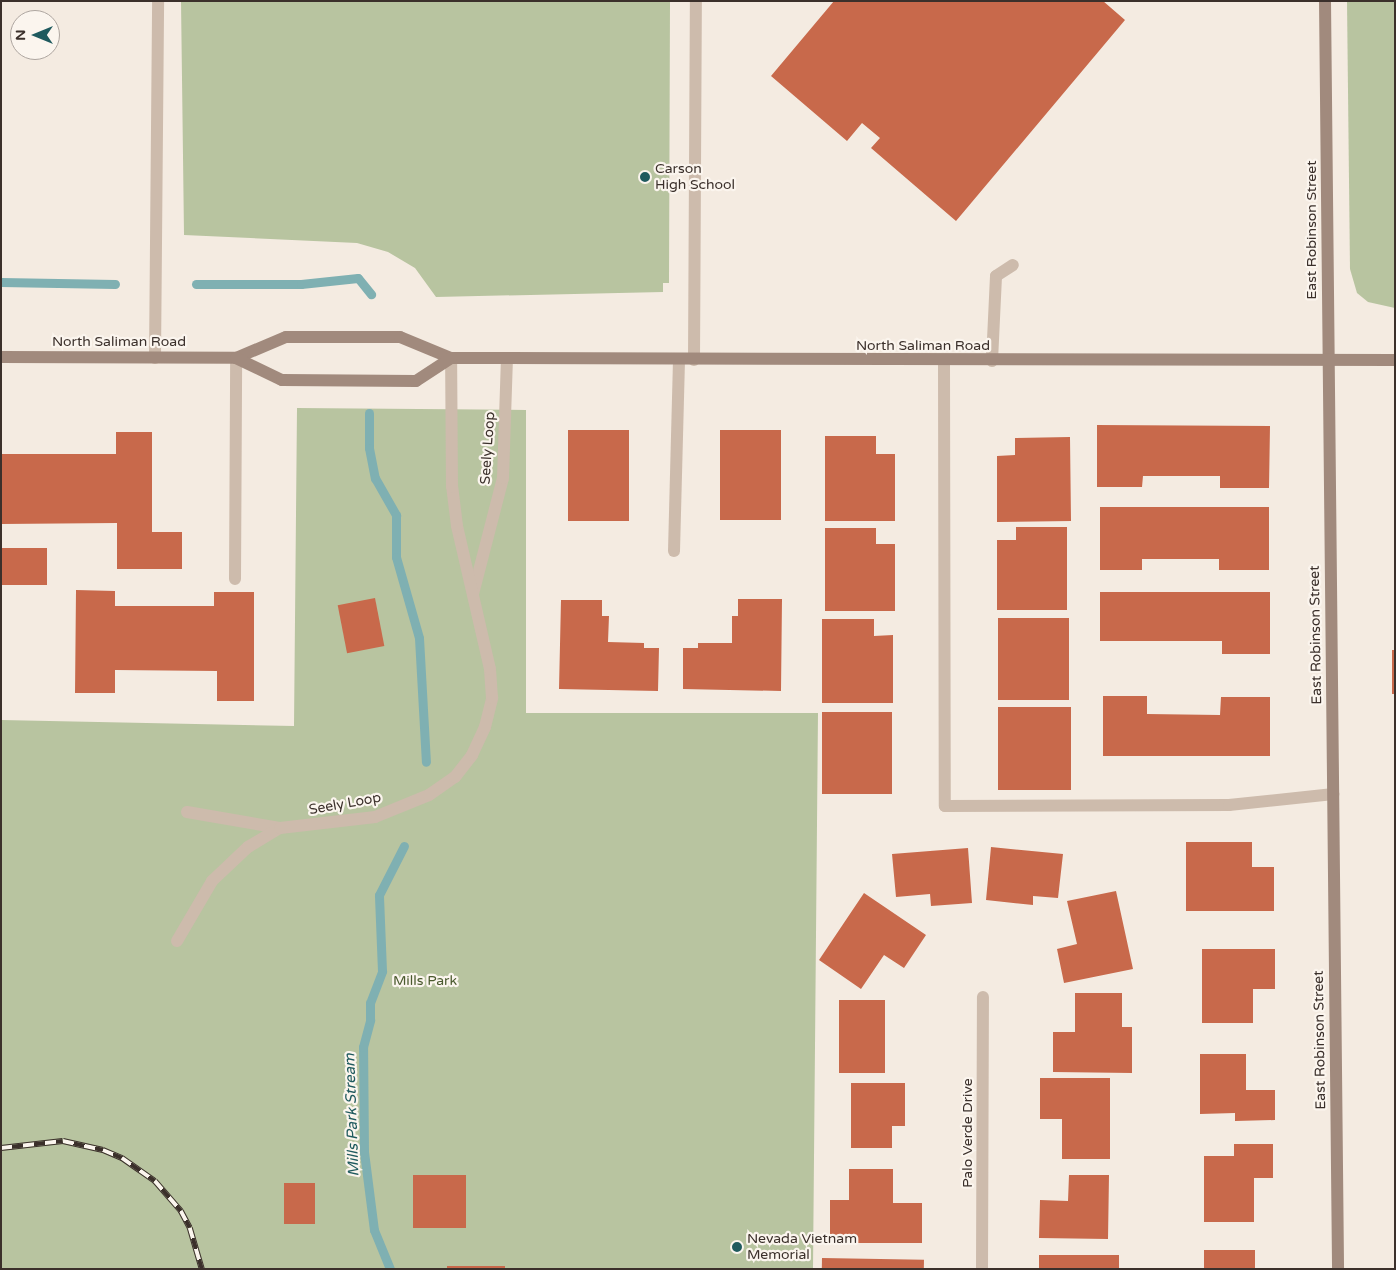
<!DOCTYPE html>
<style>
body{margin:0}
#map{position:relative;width:1396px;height:1270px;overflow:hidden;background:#f4ebe1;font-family:"Varela Round",sans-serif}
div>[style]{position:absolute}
.green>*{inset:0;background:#b8c4a0}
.stream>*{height:9px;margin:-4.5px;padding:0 4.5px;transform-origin:4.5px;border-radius:4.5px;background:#7fb0b2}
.building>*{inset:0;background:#c8694b;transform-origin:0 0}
.lane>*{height:12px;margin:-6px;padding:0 6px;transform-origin:6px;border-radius:6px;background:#cdbbac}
.street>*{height:12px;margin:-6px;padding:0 6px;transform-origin:6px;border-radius:6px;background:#cdbbac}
.secondary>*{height:12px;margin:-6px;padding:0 6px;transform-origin:6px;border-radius:6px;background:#a18a7d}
.rail>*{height:5.5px;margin-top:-2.75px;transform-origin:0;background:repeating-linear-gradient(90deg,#fbf5ee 0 11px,#3b302b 0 22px);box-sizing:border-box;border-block:1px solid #3b302b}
.dots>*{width:14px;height:14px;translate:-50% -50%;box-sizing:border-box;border:2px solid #fbf5ee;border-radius:50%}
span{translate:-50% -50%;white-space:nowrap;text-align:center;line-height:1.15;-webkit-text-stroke:4.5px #fbf5ee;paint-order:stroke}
.poi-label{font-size:14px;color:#3b302b}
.left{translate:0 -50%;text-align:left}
.street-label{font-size:14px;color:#3b302b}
.park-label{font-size:14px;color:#4a5a2e}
.water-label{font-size:15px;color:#1f5a5e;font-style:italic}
.frame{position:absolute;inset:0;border:2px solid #3b302b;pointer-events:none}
.north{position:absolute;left:10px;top:10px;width:50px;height:50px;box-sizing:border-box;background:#fbf5ee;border:1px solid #aea6a0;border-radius:50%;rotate:270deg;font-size:14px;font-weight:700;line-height:20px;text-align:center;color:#3b302b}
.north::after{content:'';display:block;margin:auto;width:18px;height:22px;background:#1f5a5e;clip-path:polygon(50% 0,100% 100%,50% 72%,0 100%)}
</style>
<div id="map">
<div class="green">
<i style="clip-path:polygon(181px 1px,670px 1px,669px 283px,663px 283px,663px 292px,436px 297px,415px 268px,388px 252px,357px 243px,184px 235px)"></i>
<i style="clip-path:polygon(1347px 1px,1395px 1px,1395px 308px,1368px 302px,1357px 293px,1350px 269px)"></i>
<i style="clip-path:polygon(297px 408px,526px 410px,526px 713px,818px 713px,813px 1269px,1px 1269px,1px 720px,294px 726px)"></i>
</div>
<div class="stream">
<i style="left:1px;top:282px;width:114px;rotate:1deg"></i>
<i style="left:196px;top:284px;width:105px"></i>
<i style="left:301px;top:284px;width:57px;rotate:-6deg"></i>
<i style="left:358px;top:278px;width:21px;rotate:51deg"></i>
<i style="left:369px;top:413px;width:35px;rotate:90deg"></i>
<i style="left:369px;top:448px;width:31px;rotate:79deg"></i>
<i style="left:375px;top:478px;width:43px;rotate:60.4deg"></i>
<i style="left:396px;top:515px;width:42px;rotate:90deg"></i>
<i style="left:396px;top:557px;width:84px;rotate:74.1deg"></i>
<i style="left:419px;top:638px;width:124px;rotate:86.8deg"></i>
<i style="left:390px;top:1269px;width:42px;rotate:-112.3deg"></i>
<i style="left:374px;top:1230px;width:79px;rotate:-97.3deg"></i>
<i style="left:364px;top:1152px;width:105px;rotate:-90.5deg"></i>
<i style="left:363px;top:1047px;width:28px;rotate:-75deg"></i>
<i style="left:370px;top:1020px;width:17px;rotate:-90deg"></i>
<i style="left:370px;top:1003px;width:34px;rotate:-69deg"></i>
<i style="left:382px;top:971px;width:76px;rotate:-92.3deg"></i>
<i style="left:379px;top:895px;width:55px;rotate:-63deg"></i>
</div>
<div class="building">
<i style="clip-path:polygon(834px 1px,1103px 1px,1125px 20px,956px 221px,871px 148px,880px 138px,862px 123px,847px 141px,771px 76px)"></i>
<i style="clip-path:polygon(1097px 425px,1270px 426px,1269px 488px,1220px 488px,1220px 476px,1143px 476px,1142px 487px,1097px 487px)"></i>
<i style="left:568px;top:430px;width:61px;height:91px"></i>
<i style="left:720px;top:430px;width:61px;height:90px"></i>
<i style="clip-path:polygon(116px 432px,152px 432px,152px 532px,182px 532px,182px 569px,117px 569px,117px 523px,1px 524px,1px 454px,116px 454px)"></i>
<i style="clip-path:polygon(825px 436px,876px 436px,876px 454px,895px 454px,895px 521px,825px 521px)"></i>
<i style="clip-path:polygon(1070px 437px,1071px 521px,997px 522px,997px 456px,1015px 455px,1015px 438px)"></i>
<i style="clip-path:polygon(1100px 507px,1269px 507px,1269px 570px,1219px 570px,1219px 559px,1142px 559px,1142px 570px,1100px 570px)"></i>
<i style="clip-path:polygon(1016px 527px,1067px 527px,1067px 610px,997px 610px,997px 540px,1016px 540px)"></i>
<i style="clip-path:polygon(825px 528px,876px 528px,876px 544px,895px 544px,895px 611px,825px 611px)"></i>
<i style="left:1px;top:548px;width:46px;height:37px"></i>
<i style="clip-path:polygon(76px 590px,115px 591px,115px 606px,214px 606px,214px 592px,254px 592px,254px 701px,217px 701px,217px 671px,115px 670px,115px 693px,75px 693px)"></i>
<i style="clip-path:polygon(1100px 592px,1270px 592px,1270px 654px,1222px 654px,1222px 641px,1100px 641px)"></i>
<i style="left:375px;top:598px;width:49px;height:38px;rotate:79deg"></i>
<i style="clip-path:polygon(738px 599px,782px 599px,781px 691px,683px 689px,683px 648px,698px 648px,698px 643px,732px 643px,732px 616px,738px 616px)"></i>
<i style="clip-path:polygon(561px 600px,602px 600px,602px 616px,609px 616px,608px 642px,644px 643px,644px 648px,659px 648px,658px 691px,559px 689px)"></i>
<i style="left:998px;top:618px;width:71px;height:82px"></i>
<i style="clip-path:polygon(822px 619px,874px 619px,874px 636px,893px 635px,893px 703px,822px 703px)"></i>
<i style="left:1392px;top:650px;width:3px;height:44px"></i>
<i style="clip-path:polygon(1103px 696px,1147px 696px,1147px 714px,1220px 715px,1221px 697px,1270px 697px,1270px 756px,1103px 756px)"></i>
<i style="left:998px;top:707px;width:73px;height:83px"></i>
<i style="left:822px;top:712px;width:70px;height:82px"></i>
<i style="clip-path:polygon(1186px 842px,1252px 842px,1252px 867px,1274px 867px,1274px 911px,1186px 911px)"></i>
<i style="clip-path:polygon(991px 847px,1063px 854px,1058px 898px,1033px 896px,1033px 905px,986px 900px)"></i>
<i style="clip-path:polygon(968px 848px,972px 903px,931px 906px,930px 894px,896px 897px,892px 854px)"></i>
<i style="clip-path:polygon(1116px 891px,1133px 969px,1064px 983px,1057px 949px,1077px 944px,1067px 901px)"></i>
<i style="clip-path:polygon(864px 893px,926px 935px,904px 968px,884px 955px,861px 989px,819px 960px)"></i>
<i style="clip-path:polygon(1202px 949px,1275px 949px,1275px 989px,1253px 989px,1253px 1023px,1202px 1023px)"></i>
<i style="clip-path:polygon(1075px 993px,1122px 993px,1122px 1027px,1132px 1027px,1132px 1073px,1053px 1072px,1053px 1032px,1075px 1032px)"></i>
<i style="left:839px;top:1000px;width:46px;height:73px"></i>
<i style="clip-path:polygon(1200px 1054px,1246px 1054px,1246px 1090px,1275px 1090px,1275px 1120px,1235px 1121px,1235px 1113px,1200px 1114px)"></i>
<i style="clip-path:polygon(1040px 1078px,1110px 1078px,1110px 1159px,1062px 1159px,1062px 1119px,1040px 1119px)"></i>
<i style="clip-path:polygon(851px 1083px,905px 1083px,905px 1126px,892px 1126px,892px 1148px,851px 1148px)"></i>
<i style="clip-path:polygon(1234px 1144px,1273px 1144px,1273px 1178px,1254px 1178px,1254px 1222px,1204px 1222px,1204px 1156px,1234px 1156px)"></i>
<i style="clip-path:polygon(849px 1169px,893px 1169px,893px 1203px,922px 1203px,922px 1243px,830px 1243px,830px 1200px,849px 1200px)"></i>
<i style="left:413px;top:1175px;width:53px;height:53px"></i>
<i style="clip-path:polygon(1069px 1175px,1109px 1175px,1108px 1239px,1039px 1238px,1040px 1200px,1068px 1201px)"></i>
<i style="left:284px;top:1183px;width:31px;height:41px"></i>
<i style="left:1204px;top:1250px;width:51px;height:19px"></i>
<i style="left:1039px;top:1255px;width:80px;height:14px"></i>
<i style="left:822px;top:1258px;width:102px;height:11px;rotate:1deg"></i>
<i style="left:447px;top:1266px;width:58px;height:3px"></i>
</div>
<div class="lane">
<i style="left:155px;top:358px;width:357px;rotate:-89.5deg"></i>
<i style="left:694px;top:360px;width:359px;rotate:-89.7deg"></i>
<i style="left:944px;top:361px;width:445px;rotate:89.9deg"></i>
<i style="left:945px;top:806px;width:284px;rotate:-0.2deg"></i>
<i style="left:1229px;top:805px;width:105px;rotate:-6deg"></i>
<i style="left:992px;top:361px;width:85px;rotate:-87.3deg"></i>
<i style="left:996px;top:276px;width:20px;rotate:-33deg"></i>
<i style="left:674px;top:551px;width:192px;rotate:-88.5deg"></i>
<i style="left:235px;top:579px;width:221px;rotate:-89.7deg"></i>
<i style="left:187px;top:812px;width:94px;rotate:9.8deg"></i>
<i style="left:177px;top:941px;width:69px;rotate:-59.7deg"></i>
<i style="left:212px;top:881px;width:50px;rotate:-43.4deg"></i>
<i style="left:248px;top:847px;width:37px;rotate:-31deg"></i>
</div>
<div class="street">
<i style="left:473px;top:594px;width:120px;rotate:-75.5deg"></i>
<i style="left:503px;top:478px;width:120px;rotate:-88.1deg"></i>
<i style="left:280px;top:828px;width:96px;rotate:-6.6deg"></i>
<i style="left:375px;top:817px;width:58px;rotate:-22.2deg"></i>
<i style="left:429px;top:795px;width:32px;rotate:-35deg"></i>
<i style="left:455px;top:777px;width:28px;rotate:-52deg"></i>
<i style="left:472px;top:755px;width:31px;rotate:-65deg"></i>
<i style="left:485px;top:727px;width:30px;rotate:-76deg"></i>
<i style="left:492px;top:698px;width:29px;rotate:-94deg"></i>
<i style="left:490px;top:669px;width:147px;rotate:-103deg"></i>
<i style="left:457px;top:526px;width:39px;rotate:-97deg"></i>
<i style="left:452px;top:487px;width:129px;rotate:-90.4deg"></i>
<i style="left:982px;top:1269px;width:272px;rotate:-89.8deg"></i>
</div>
<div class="secondary">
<i style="left:1325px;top:1px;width:1268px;rotate:89.41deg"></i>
<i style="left:1px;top:357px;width:235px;rotate:0.2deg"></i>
<i style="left:236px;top:358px;width:54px;rotate:-22.8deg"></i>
<i style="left:286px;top:337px;width:114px"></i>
<i style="left:400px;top:337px;width:55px;rotate:22.4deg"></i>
<i style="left:451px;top:358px;width:944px;rotate:0.12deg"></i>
<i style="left:236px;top:358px;width:51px;rotate:25.6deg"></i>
<i style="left:282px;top:380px;width:134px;rotate:0.4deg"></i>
<i style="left:416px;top:381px;width:42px;rotate:-33.3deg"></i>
</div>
<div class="rail">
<i style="left:1px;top:1148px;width:62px;rotate:-6.4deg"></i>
<i style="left:63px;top:1141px;width:41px;rotate:12.7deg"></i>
<i style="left:103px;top:1150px;width:21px;rotate:23deg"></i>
<i style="left:122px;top:1158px;width:40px;rotate:34.9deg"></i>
<i style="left:155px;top:1181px;width:40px;rotate:49deg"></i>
<i style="left:181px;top:1211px;width:19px;rotate:62deg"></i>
<i style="left:190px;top:1228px;width:43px;rotate:73.7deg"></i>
</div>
<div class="dots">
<i style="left:645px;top:177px;background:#1f5a5e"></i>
<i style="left:737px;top:1247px;background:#1f5a5e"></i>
</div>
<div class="poi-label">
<span class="left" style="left:655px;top:177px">Carson<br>High School</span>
<span class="left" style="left:747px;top:1247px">Nevada Vietnam<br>Memorial</span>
</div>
<div class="street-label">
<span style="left:1312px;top:230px;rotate:-90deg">East Robinson Street</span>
<span style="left:119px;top:342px">North Saliman Road</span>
<span style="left:923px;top:346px">North Saliman Road</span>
<span style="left:488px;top:448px;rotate:-86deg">Seely Loop</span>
<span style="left:1316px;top:635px;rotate:-91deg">East Robinson Street</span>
<span style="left:345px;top:804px;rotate:-10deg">Seely Loop</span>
<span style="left:1320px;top:1040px;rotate:-91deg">East Robinson Street</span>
<span style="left:968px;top:1133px;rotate:-90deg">Palo Verde Drive</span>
</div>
<div class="park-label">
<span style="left:425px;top:981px">Mills Park</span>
</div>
<div class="water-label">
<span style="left:352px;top:1115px;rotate:-92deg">Mills Park Stream</span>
</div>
<div class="frame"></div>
<div class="north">N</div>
</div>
